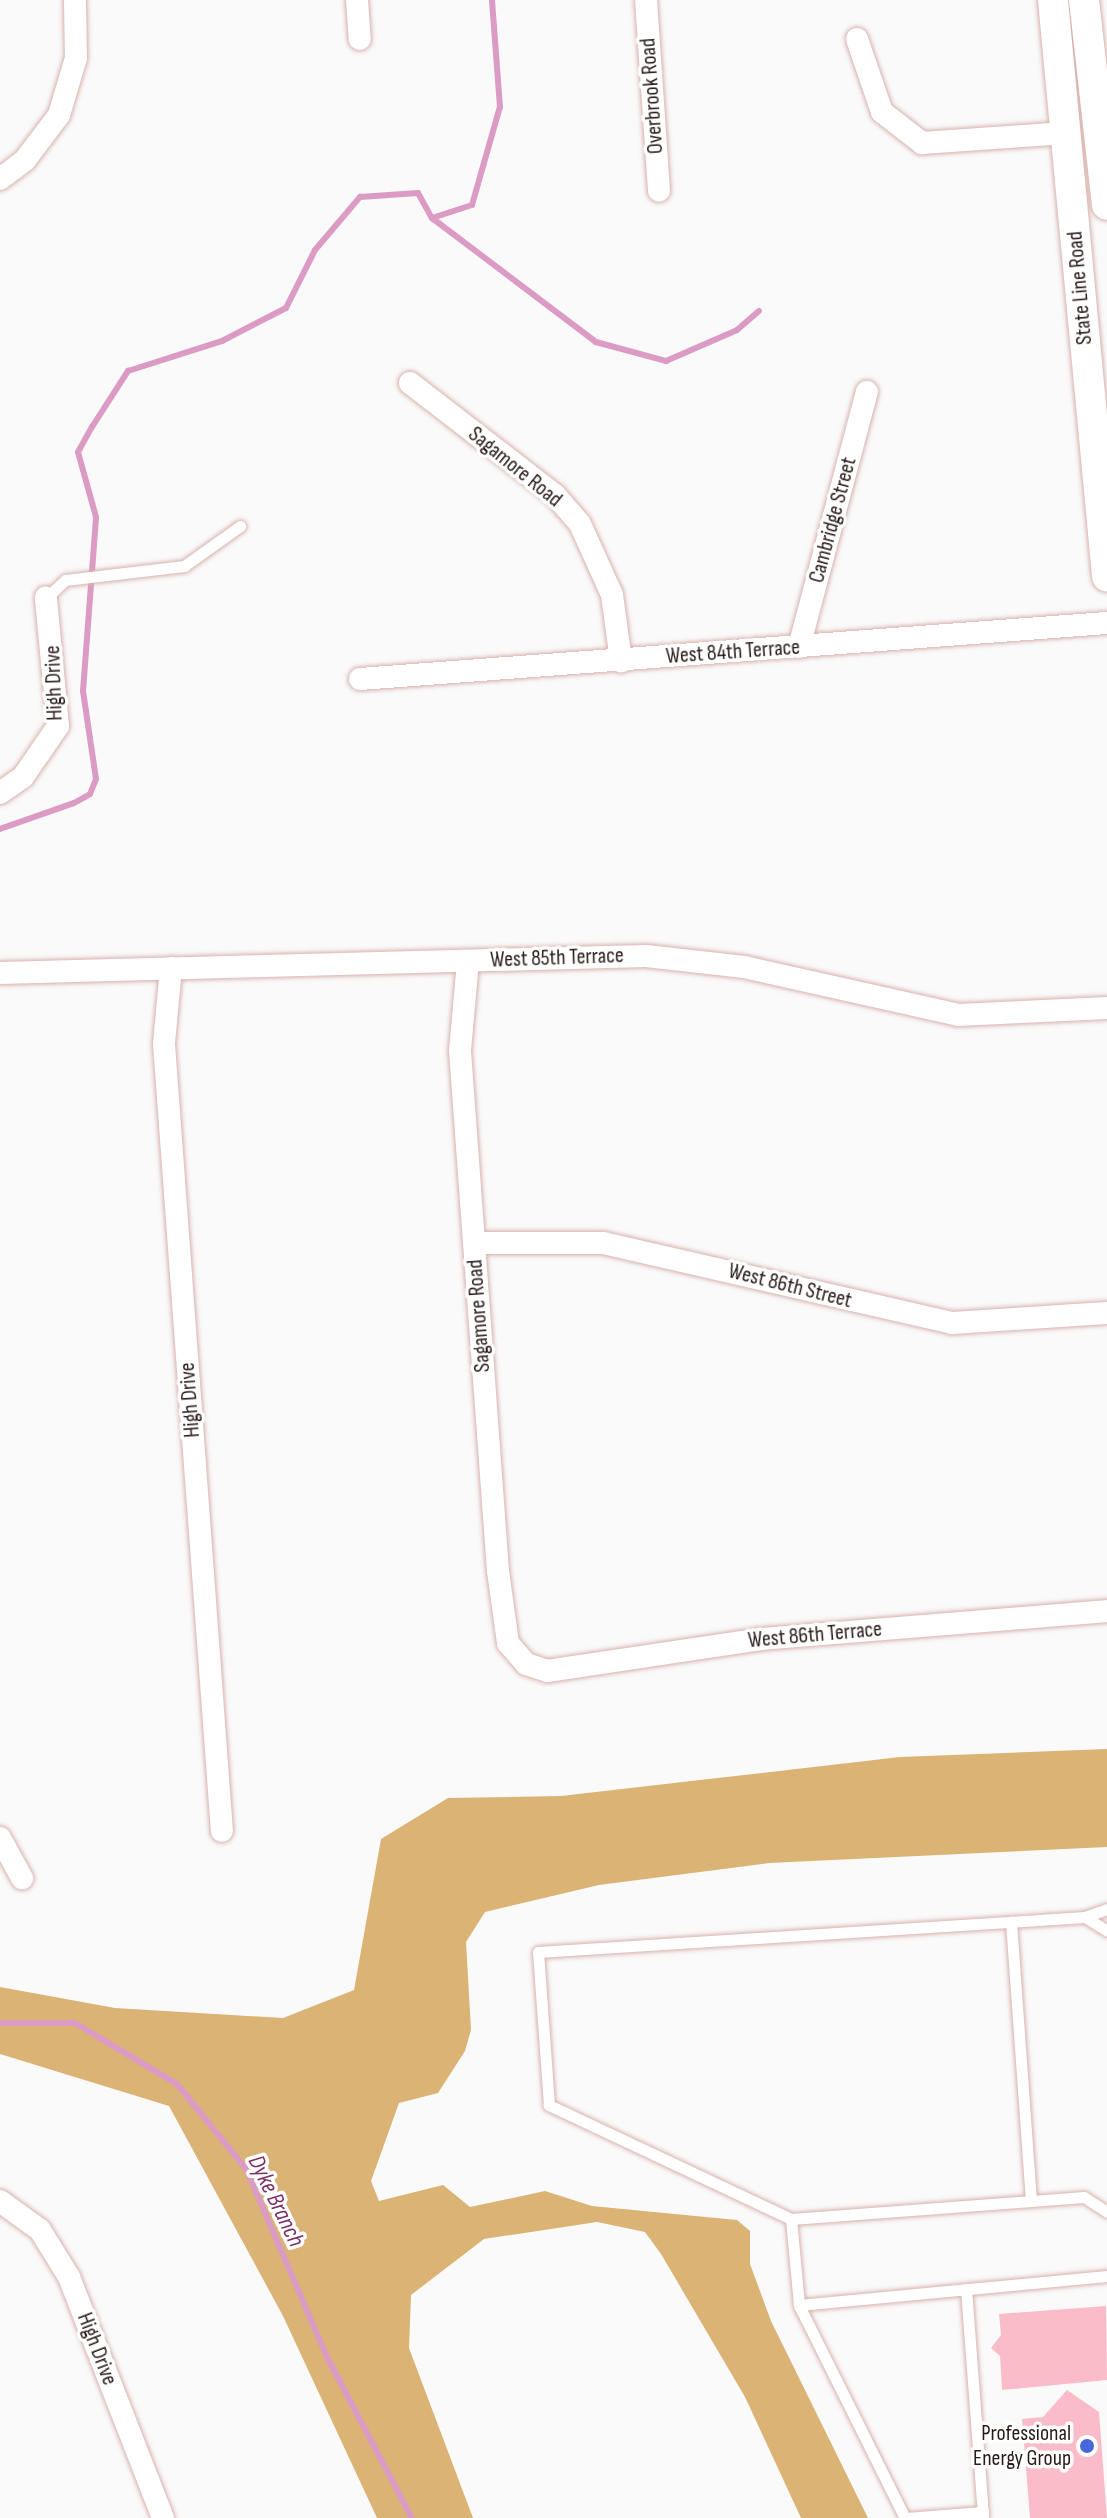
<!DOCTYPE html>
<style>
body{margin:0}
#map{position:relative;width:1107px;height:2518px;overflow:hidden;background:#fafafa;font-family:"Sofia Sans Condensed",sans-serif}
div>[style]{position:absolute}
.forest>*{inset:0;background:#dbb375}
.stream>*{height:6px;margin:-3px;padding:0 3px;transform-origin:3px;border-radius:3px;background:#db9bc4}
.building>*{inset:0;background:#fabcc8}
.roads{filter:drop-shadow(0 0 2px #d8b2ac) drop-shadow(0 0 2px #d8b2ac)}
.lane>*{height:11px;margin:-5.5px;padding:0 5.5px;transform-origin:5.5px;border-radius:5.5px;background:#fff}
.street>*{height:22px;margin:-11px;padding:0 11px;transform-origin:11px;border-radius:11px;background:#fff}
.secondary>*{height:30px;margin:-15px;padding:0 15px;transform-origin:15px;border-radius:15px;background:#fff}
.dots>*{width:22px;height:22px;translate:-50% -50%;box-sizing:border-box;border:4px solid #fff;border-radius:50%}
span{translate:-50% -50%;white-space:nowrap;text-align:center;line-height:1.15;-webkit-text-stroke:7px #fff;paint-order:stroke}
.street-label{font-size:22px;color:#281a18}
.poi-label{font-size:22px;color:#281a18}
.right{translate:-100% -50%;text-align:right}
.water-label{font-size:24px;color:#7a2f63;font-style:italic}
</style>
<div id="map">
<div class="forest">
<i style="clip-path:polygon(1107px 1749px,1107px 1847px,769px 1863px,599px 1885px,485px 1912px,466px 1942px,471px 2030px,465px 2051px,438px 2093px,399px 2103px,371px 2181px,379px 2201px,443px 2185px,470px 2207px,545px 2191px,592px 2206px,737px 2220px,750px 2231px,750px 2264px,771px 2321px,868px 2518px,801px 2518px,745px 2397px,661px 2254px,645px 2232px,597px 2222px,484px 2239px,411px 2295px,409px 2348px,473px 2518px,377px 2518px,283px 2316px,169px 2106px,0 2054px,0 1987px,115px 2008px,283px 2018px,354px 1990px,381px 1839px,448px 1798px,561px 1796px,900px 1757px)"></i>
</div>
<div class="stream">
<i style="left:432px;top:218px;width:206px;rotate:37.1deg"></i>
<i style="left:596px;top:342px;width:73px;rotate:15.2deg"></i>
<i style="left:666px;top:361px;width:77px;rotate:-23.6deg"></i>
<i style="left:737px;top:330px;width:29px;rotate:-41deg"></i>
<i style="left:0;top:829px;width:78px;rotate:-19.4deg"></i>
<i style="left:74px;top:803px;width:18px;rotate:-29deg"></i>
<i style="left:90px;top:794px;width:16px;rotate:-68deg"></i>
<i style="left:96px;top:779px;width:89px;rotate:-98.4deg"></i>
<i style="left:83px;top:691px;width:174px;rotate:-85.7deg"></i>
<i style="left:96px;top:517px;width:67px;rotate:-105.5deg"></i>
<i style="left:78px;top:452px;width:29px;rotate:-61deg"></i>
<i style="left:92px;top:427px;width:67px;rotate:-57.3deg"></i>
<i style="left:128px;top:371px;width:99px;rotate:-17.7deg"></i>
<i style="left:222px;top:341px;width:72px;rotate:-27.3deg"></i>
<i style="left:286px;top:308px;width:65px;rotate:-63.4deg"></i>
<i style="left:315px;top:250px;width:70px;rotate:-49.7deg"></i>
<i style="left:360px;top:197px;width:58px;rotate:-3.9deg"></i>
<i style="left:418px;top:193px;width:29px;rotate:61deg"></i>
<i style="left:432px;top:218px;width:42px;rotate:-18deg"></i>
<i style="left:472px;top:205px;width:102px;rotate:-74.1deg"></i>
<i style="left:500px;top:107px;width:107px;rotate:-94.3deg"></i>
<i style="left:0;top:2023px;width:75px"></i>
<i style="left:75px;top:2023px;width:119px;rotate:30.9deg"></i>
<i style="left:177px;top:2084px;width:109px;rotate:50.9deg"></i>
<i style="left:246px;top:2169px;width:207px;rotate:66.7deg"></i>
<i style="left:328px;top:2359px;width:180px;rotate:62.2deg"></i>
</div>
<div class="building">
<i style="clip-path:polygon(1106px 2306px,1107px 2380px,1002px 2390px,1000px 2356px,991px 2348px,1001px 2335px,999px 2314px)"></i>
<i style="clip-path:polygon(1067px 2390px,1099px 2412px,1107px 2518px,1030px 2518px,1022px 2419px,1043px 2417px)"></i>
</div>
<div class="roads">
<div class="lane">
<i style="left:46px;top:598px;width:26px;rotate:-43deg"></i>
<i style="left:65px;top:580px;width:120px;rotate:-6.7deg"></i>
<i style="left:184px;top:566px;width:69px;rotate:-35.5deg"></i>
<i style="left:1085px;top:1917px;width:26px;rotate:32deg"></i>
<i style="left:1031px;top:2201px;width:53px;rotate:-4.3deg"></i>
<i style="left:1084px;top:2197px;width:27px;rotate:33deg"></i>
<i style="left:791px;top:2219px;width:241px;rotate:-4.3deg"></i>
<i style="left:1031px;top:2201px;width:280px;rotate:-94.1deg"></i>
<i style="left:966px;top:2289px;width:228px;rotate:85.7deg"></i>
<i style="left:799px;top:2305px;width:309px;rotate:-5.4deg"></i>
<i style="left:983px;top:2512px;width:78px;rotate:175.6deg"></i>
<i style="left:905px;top:2518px;width:238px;rotate:-116.5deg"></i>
<i style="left:799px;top:2305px;width:86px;rotate:-95.3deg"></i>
<i style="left:791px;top:2219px;width:268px;rotate:-154.8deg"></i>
<i style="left:549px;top:2105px;width:153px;rotate:-94.1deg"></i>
<i style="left:538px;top:1952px;width:548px;rotate:-3.66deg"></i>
<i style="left:1085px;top:1917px;width:23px;rotate:-20deg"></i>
</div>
<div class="street">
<i style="left:357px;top:0;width:39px;rotate:86deg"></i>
<i style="left:646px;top:0;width:191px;rotate:86.1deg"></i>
<i style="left:857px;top:39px;width:77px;rotate:71.1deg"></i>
<i style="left:882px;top:112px;width:51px;rotate:37.8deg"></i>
<i style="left:922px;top:143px;width:144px;rotate:-4deg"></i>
<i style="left:0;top:179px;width:31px;rotate:-37deg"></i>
<i style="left:25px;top:160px;width:56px;rotate:-52.9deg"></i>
<i style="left:59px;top:115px;width:59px;rotate:-73.4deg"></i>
<i style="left:76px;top:58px;width:58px;rotate:-91deg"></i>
<i style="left:410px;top:383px;width:183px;rotate:37.7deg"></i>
<i style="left:555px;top:495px;width:38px;rotate:49deg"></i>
<i style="left:580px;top:524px;width:78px;rotate:65.7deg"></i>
<i style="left:612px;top:595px;width:67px;rotate:82.2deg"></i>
<i style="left:799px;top:647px;width:264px;rotate:-75.1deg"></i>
<i style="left:360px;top:679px;width:749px;rotate:-4.29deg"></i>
<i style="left:0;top:793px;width:28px;rotate:-35deg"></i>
<i style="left:23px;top:777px;width:62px;rotate:-55.5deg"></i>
<i style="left:58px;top:726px;width:129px;rotate:-95.4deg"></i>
<i style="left:468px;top:961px;width:90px;rotate:95.1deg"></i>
<i style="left:460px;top:1051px;width:521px;rotate:85.82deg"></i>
<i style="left:498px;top:1571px;width:73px;rotate:82.1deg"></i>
<i style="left:508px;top:1643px;width:28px;rotate:49deg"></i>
<i style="left:526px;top:1664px;width:22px;rotate:18deg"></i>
<i style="left:547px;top:1671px;width:216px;rotate:-8.5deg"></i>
<i style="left:761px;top:1639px;width:347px;rotate:-4.6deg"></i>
<i style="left:171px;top:968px;width:76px;rotate:95.3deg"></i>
<i style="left:164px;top:1044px;width:789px;rotate:85.79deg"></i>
<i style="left:0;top:973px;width:646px;rotate:-1.51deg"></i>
<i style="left:646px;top:956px;width:99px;rotate:6.4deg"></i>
<i style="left:744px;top:967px;width:219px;rotate:12.6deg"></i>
<i style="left:958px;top:1015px;width:149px;rotate:-2.7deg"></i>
<i style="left:474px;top:1243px;width:129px"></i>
<i style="left:603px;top:1243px;width:358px;rotate:12.9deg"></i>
<i style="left:952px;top:1323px;width:155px;rotate:-3.7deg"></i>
<i style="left:0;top:1838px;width:46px;rotate:61.2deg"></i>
<i style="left:0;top:2201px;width:49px;rotate:35.9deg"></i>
<i style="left:40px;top:2230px;width:55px;rotate:58.3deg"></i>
<i style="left:69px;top:2277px;width:259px;rotate:68.7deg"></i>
</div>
<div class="secondary">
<i style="left:1053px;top:0;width:579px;rotate:84.64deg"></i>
<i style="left:1084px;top:0;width:206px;rotate:83.6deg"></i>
</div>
</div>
<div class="dots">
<i style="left:1087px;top:2446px;background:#4867da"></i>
</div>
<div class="street-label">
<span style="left:652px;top:96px;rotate:-94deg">Overbrook Road</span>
<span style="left:1080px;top:288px;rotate:-95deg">State Line Road</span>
<span style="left:515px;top:467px;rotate:39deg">Sagamore Road</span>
<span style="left:833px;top:520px;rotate:-75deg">Cambridge Street</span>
<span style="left:733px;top:652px;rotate:-4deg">West 84th Terrace</span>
<span style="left:54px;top:683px;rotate:-92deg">High Drive</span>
<span style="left:557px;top:958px;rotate:-2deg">West 85th Terrace</span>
<span style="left:790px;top:1286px;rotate:14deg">West 86th Street</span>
<span style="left:479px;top:1316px;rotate:-94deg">Sagamore Road</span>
<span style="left:190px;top:1400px;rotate:-94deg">High Drive</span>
<span style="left:815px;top:1635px;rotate:-5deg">West 86th Terrace</span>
<span style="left:97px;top:2349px;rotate:69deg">High Drive</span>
</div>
<div class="poi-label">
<span class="right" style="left:1071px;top:2446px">Professional<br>Energy Group</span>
</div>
<div class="water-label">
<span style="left:276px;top:2201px;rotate:64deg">Dyke Branch</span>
</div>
</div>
